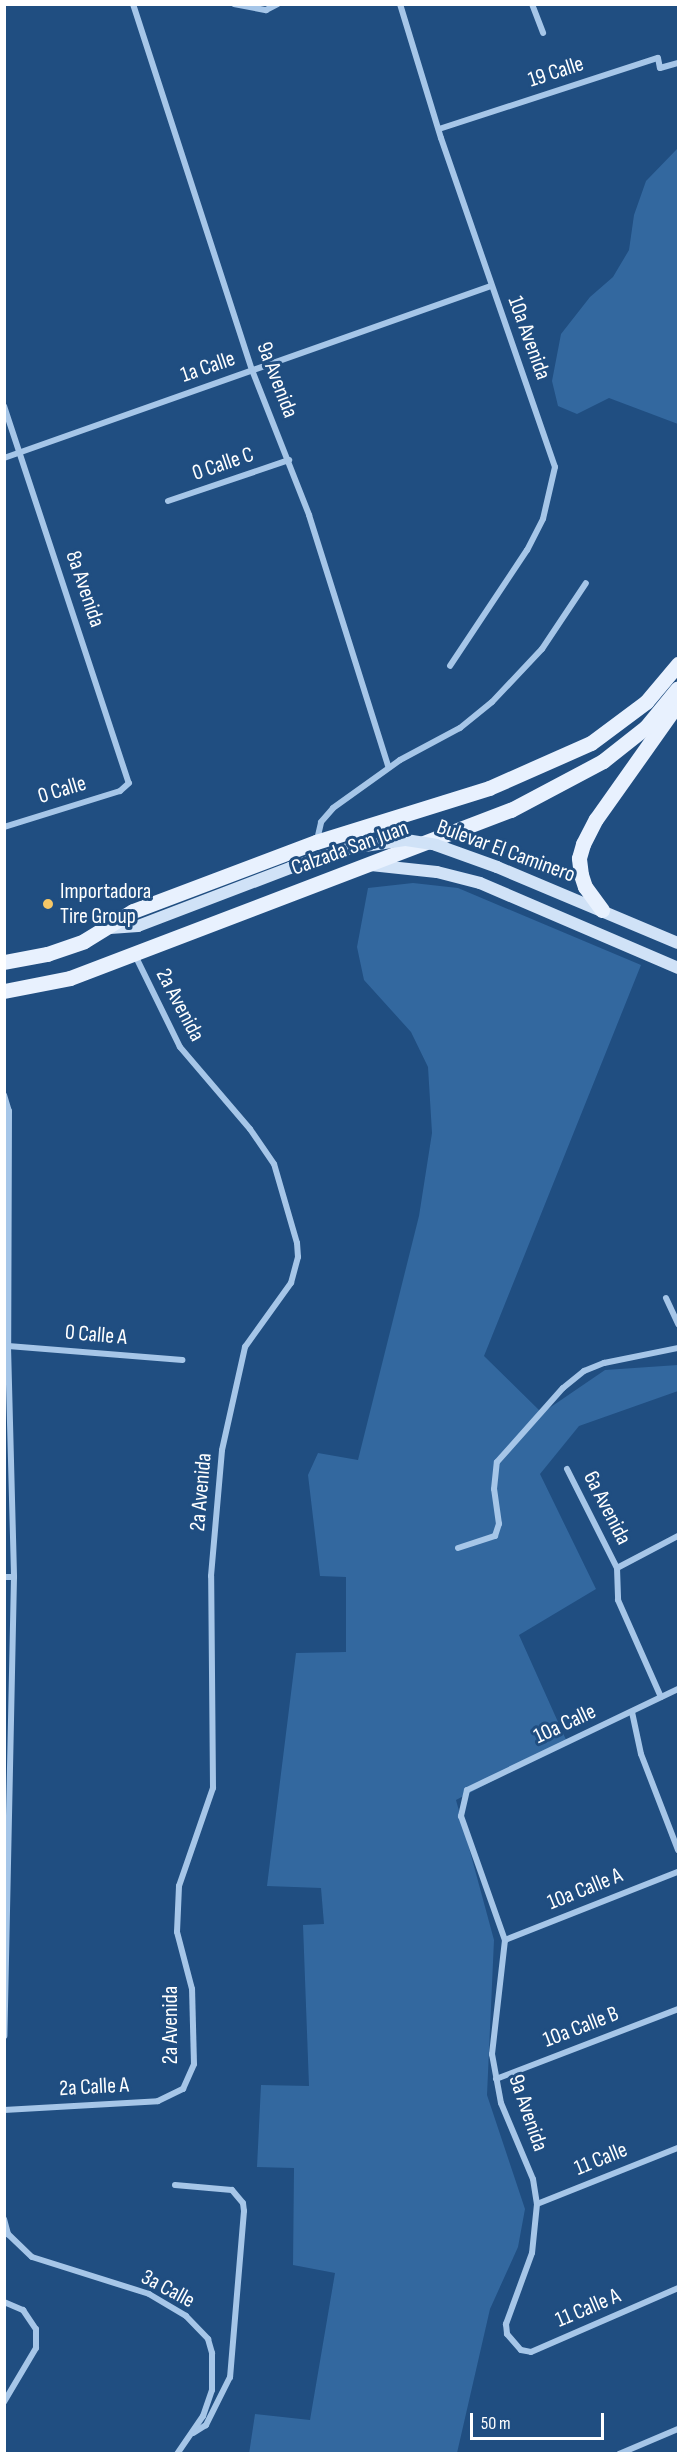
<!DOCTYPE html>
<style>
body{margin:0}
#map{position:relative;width:683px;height:2458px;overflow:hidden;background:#204e81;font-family:"Sofia Sans Condensed",sans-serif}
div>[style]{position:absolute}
.green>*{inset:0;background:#33689f}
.street>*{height:6px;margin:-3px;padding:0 3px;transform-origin:3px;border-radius:3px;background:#a6c6e8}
.secondary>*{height:12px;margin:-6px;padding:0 6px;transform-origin:6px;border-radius:6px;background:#d0e2f7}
.primary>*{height:15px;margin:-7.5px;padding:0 7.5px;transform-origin:7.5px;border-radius:7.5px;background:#e8f1fe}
.secondary-bridge>*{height:12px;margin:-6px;padding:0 6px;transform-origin:6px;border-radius:6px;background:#d0e2f7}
.dots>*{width:16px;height:16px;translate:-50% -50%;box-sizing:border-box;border:3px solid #204e81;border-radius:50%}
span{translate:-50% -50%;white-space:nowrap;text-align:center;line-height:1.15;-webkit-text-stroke:6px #204e81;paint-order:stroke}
.street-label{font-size:22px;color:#fff}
.poi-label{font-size:22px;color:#fff}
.left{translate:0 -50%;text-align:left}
.frame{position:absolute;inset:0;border:6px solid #fff;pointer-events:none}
.scale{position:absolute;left:470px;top:2413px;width:134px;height:27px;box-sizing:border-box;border:3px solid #fff;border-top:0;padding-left:8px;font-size:18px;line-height:21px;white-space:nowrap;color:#fff;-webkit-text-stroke:4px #204e81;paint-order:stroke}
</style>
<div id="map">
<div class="green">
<i style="clip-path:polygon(678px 148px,678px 424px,609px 398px,577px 414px,558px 406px,552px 381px,561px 334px,590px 297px,613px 277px,629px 250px,634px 215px,646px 181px)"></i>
<i style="clip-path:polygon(413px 883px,458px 888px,641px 965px,484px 1356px,542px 1413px,605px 1370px,678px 1365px,678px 1391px,579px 1426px,540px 1474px,596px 1589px,519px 1635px,567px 1742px,456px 1800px,494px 1940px,487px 2095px,525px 2209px,518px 2247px,490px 2309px,457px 2453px,249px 2454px,255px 2414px,310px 2420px,335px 2273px,293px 2265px,294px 2168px,257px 2167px,261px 2085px,309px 2086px,303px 1925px,324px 1924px,321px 1888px,267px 1886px,296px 1653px,346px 1652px,346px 1577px,320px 1576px,308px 1475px,318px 1453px,358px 1460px,419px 1216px,432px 1133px,428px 1067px,411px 1032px,364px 980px,357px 947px,368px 888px)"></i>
</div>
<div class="street">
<i style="left:133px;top:4px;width:385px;rotate:72deg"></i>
<i style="left:252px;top:370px;width:156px;rotate:68.5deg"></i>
<i style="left:309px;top:515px;width:265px;rotate:72.5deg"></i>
<i style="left:234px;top:4px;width:33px;rotate:11deg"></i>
<i style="left:266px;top:10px;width:13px;rotate:-27deg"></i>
<i style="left:400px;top:4px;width:140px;rotate:73deg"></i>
<i style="left:441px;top:138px;width:348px;rotate:70.9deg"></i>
<i style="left:555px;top:467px;width:53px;rotate:103deg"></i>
<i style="left:543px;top:519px;width:35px;rotate:117deg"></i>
<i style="left:527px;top:550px;width:139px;rotate:123.6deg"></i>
<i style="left:532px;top:4px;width:31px;rotate:69deg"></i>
<i style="left:439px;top:129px;width:230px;rotate:-18deg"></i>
<i style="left:658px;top:58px;width:10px;rotate:79deg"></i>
<i style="left:660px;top:68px;width:19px;rotate:-16deg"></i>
<i style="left:4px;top:406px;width:397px;rotate:71.7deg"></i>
<i style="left:129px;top:783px;width:12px;rotate:138deg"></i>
<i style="left:120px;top:791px;width:121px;rotate:162.8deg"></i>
<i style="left:4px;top:458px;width:516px;rotate:-19.45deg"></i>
<i style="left:168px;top:501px;width:128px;rotate:-18.7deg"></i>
<i style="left:317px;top:840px;width:18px;rotate:-77deg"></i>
<i style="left:321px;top:822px;width:18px;rotate:-49deg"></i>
<i style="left:333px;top:808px;width:82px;rotate:-35.6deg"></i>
<i style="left:400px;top:760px;width:68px;rotate:-28.1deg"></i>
<i style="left:460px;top:728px;width:41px;rotate:-39.1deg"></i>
<i style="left:492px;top:702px;width:73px;rotate:-46.7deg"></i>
<i style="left:542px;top:649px;width:79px;rotate:-56.3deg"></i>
<i style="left:4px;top:1095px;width:17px;rotate:73deg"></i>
<i style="left:9px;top:1111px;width:235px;rotate:90.2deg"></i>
<i style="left:8px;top:1346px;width:231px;rotate:88.5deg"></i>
<i style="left:14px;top:1577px;width:459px;rotate:91.2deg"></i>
<i style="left:666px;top:1298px;width:29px;rotate:65deg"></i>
<i style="left:8px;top:1346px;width:175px;rotate:4.6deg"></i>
<i style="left:567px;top:1469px;width:111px;rotate:63.2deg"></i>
<i style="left:617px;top:1568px;width:32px;rotate:88deg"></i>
<i style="left:618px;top:1600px;width:106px;rotate:66.1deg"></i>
<i style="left:458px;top:1548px;width:39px;rotate:-18deg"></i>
<i style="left:495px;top:1536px;width:13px;rotate:-72deg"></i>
<i style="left:499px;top:1524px;width:35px;rotate:-98deg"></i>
<i style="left:494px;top:1489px;width:27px;rotate:-84deg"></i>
<i style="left:497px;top:1462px;width:99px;rotate:-48.3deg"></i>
<i style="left:563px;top:1388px;width:27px;rotate:-39deg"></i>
<i style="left:584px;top:1371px;width:22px;rotate:-22deg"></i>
<i style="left:604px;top:1363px;width:76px;rotate:-11.5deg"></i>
<i style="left:617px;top:1568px;width:69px;rotate:-27.7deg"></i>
<i style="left:4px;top:1577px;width:10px"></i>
<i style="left:678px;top:1689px;width:234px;rotate:154.4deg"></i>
<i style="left:467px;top:1790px;width:27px;rotate:103deg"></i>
<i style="left:461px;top:1816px;width:132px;rotate:70.5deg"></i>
<i style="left:505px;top:1940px;width:115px;rotate:96.5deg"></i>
<i style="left:492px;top:2054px;width:50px;rotate:79.6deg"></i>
<i style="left:501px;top:2103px;width:82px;rotate:67.2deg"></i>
<i style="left:533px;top:2179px;width:25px;rotate:81deg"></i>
<i style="left:537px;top:2204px;width:49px;rotate:95.8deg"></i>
<i style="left:532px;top:2253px;width:76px;rotate:110.1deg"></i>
<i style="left:506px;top:2324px;width:10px;rotate:84deg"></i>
<i style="left:507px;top:2334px;width:21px;rotate:49deg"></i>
<i style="left:521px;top:2350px;width:10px;rotate:11deg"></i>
<i style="left:531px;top:2352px;width:160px;rotate:-23.5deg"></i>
<i style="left:632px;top:1712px;width:43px;rotate:77.9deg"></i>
<i style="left:641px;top:1754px;width:103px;rotate:68.9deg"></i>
<i style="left:505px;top:1940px;width:186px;rotate:-21.5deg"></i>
<i style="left:496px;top:2079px;width:195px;rotate:-21deg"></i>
<i style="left:4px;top:2110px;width:154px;rotate:-3.3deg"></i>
<i style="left:158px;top:2101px;width:28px;rotate:-26deg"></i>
<i style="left:183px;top:2089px;width:27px;rotate:-66deg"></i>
<i style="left:194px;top:2064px;width:75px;rotate:-91.5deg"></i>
<i style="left:192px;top:1989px;width:59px;rotate:-104.7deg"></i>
<i style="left:177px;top:1932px;width:46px;rotate:-87.5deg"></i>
<i style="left:179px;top:1886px;width:104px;rotate:-70.9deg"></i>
<i style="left:213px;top:1788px;width:212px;rotate:-90.5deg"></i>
<i style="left:211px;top:1576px;width:126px;rotate:-85deg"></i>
<i style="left:222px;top:1450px;width:106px;rotate:-77.4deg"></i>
<i style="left:245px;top:1347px;width:79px;rotate:-54.3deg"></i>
<i style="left:291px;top:1283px;width:27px;rotate:-75deg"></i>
<i style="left:298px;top:1257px;width:14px;rotate:-94deg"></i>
<i style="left:297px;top:1243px;width:82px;rotate:-106.2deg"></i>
<i style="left:274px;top:1164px;width:42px;rotate:-124.4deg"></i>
<i style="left:250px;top:1129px;width:108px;rotate:-130.5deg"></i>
<i style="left:180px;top:1047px;width:102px;rotate:-116.1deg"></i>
<i style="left:175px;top:2185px;width:57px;rotate:5deg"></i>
<i style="left:232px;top:2190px;width:17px;rotate:50deg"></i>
<i style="left:243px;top:2203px;width:8px;rotate:83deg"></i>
<i style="left:244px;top:2211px;width:167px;rotate:94.8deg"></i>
<i style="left:230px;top:2377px;width:54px;rotate:116.6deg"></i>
<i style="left:206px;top:2425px;width:15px;rotate:148deg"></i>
<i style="left:537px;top:2204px;width:152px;rotate:-21.7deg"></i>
<i style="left:4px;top:2219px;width:16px;rotate:75deg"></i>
<i style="left:8px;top:2234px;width:33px;rotate:44deg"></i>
<i style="left:32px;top:2257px;width:123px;rotate:17.5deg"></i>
<i style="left:149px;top:2294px;width:43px;rotate:30.7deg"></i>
<i style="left:186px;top:2316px;width:32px;rotate:46deg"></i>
<i style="left:208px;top:2339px;width:15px;rotate:74deg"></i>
<i style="left:212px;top:2353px;width:37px;rotate:90deg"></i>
<i style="left:212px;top:2390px;width:28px;rotate:109deg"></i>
<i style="left:203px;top:2416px;width:46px;rotate:124.4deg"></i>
<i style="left:4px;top:2302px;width:21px;rotate:23deg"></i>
<i style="left:23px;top:2310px;width:23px;rotate:56deg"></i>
<i style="left:36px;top:2329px;width:19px;rotate:90deg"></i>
<i style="left:36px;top:2348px;width:63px;rotate:120.7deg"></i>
<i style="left:619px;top:2454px;width:64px;rotate:-23deg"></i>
</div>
<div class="secondary">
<i style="left:371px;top:865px;width:66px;rotate:6.1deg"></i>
<i style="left:437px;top:872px;width:44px;rotate:14.3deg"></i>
<i style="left:480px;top:883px;width:215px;rotate:23.2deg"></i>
<i style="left:497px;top:867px;width:196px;rotate:22.8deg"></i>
<i style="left:110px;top:928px;width:28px;rotate:-4deg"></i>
<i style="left:138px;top:926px;width:163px;rotate:-20.9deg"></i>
</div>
<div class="primary">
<i style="left:602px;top:910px;width:29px;rotate:-126deg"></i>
<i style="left:585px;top:887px;width:13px;rotate:-108deg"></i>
<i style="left:581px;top:875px;width:17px;rotate:-97deg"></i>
<i style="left:579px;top:858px;width:15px;rotate:-74deg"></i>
<i style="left:583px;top:844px;width:28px;rotate:-63deg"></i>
<i style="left:596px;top:819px;width:142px;rotate:-54.7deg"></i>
<i style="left:4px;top:962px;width:44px;rotate:-10.5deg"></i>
<i style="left:47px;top:954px;width:39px;rotate:-19deg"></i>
<i style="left:84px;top:941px;width:57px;rotate:-31.5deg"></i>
<i style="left:133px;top:911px;width:196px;rotate:-20.7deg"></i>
<i style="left:316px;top:842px;width:181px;rotate:-17.3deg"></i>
<i style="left:489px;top:788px;width:111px;rotate:-23.8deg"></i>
<i style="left:591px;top:743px;width:69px;rotate:-36.7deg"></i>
<i style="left:646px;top:702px;width:50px;rotate:-49.9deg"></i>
<i style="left:4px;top:991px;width:67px;rotate:-11.1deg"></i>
<i style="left:70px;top:978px;width:472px;rotate:-20.9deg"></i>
<i style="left:511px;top:810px;width:104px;rotate:-28deg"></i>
<i style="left:603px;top:761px;width:55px;rotate:-38.3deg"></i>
<i style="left:646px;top:727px;width:50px;rotate:-50.6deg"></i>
</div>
<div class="secondary-bridge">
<i style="left:290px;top:868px;width:64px;rotate:-18.2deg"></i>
<i style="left:351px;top:848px;width:56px;rotate:-8.3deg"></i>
<i style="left:406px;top:840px;width:30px;rotate:9deg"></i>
<i style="left:436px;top:845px;width:65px;rotate:19.8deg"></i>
</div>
<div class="dots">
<i style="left:48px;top:904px;background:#f6c766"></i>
</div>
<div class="street-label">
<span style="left:556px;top:72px;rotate:-18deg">19 Calle</span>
<span style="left:529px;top:338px;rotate:70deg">10a Avenida</span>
<span style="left:208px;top:367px;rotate:-19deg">1a Calle</span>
<span style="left:277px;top:380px;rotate:69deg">9a Avenida</span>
<span style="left:223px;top:464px;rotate:-19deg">0 Calle C</span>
<span style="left:85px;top:589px;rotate:71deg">8a Avenida</span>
<span style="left:62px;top:790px;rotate:-17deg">0 Calle</span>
<span style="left:350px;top:848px;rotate:-20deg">Calzada San Juan</span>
<span style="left:506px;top:851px;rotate:20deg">Bulevar El Caminero</span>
<span style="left:180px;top:1005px;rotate:62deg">2a Avenida</span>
<span style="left:96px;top:1335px;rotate:5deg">0 Calle A</span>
<span style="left:201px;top:1492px;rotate:-85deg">2a Avenida</span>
<span style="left:607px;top:1508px;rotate:63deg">6a Avenida</span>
<span style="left:565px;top:1724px;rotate:-25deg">10a Calle</span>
<span style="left:585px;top:1889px;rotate:-22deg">10a Calle A</span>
<span style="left:171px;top:2025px;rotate:-90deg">2a Avenida</span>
<span style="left:581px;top:2027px;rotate:-21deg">10a Calle B</span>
<span style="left:94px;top:2087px;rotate:-3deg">2a Calle A</span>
<span style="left:528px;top:2113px;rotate:71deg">9a Avenida</span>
<span style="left:601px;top:2159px;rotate:-22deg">11 Calle</span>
<span style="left:168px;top:2289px;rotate:28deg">3a Calle</span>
<span style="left:588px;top:2308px;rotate:-23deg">11 Calle A</span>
</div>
<div class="poi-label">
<span class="left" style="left:60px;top:904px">Importadora<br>Tire Group</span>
</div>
<div class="frame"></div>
<div class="scale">50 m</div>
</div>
